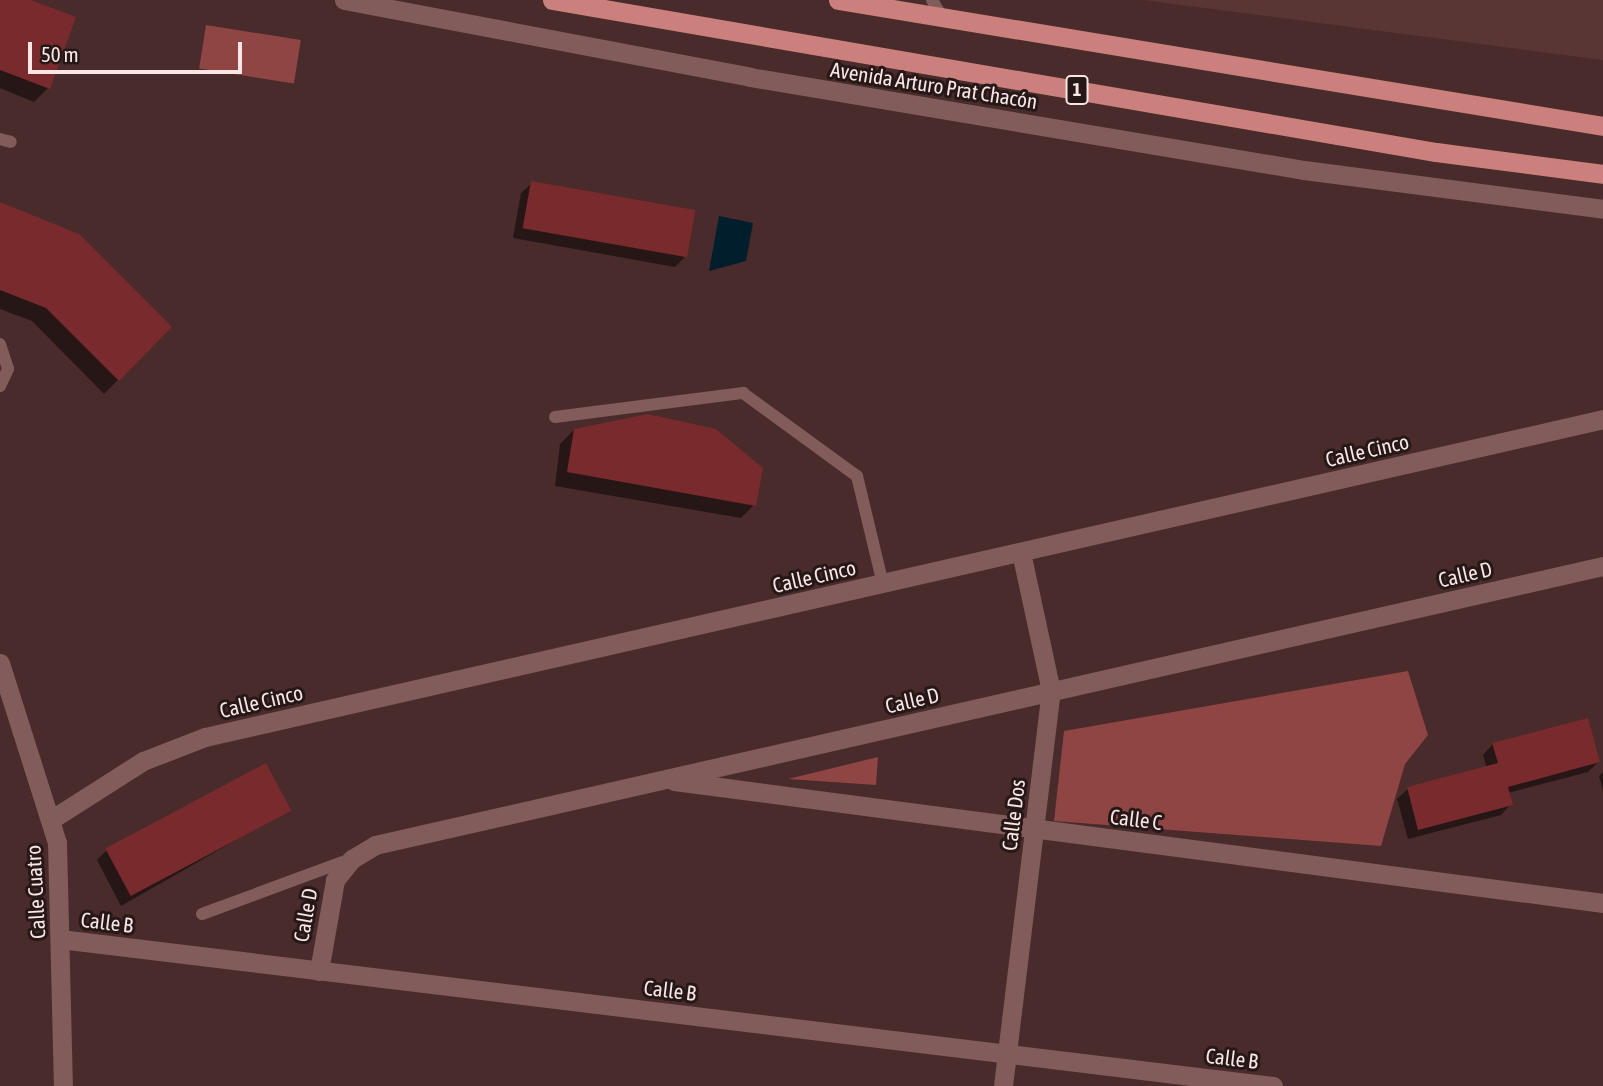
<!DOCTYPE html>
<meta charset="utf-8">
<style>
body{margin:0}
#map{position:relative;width:1603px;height:1086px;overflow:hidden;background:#482b2a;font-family:"Asap Condensed",sans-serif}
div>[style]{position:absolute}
.built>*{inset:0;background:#593634}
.green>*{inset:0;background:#8e4544;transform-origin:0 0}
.water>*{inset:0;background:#001e2b}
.shadow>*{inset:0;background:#0007}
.building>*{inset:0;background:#792a2c;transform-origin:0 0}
.service>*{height:12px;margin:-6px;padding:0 6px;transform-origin:6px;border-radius:6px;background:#815c5a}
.minor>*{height:19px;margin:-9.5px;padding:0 9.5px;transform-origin:9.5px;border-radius:9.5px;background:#815c5a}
.primary>*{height:19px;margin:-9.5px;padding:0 9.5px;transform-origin:9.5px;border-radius:9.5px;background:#cb807d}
span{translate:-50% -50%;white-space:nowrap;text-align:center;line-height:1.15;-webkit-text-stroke:6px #251817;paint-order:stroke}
.shield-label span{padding:2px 5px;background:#251817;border:2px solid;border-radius:5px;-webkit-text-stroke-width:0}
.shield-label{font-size:19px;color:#f9e5e4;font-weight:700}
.street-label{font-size:21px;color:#f9e5e4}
.scale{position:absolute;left:28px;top:42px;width:214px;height:32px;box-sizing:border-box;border:4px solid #f9e5e4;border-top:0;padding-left:9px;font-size:21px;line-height:24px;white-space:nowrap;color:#f9e5e4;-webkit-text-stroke:5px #251817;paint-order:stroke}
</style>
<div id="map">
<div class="built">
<i style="clip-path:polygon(1143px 0,1603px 0,1603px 60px)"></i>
</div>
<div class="green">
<i style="left:206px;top:25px;width:96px;height:44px;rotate:9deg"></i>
<i style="clip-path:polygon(1408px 671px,1428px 735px,1405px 764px,1381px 846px,1054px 821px,1064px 731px)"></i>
<i style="clip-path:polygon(878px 757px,876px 785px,788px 779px)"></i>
</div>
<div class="water">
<i style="clip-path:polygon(719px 216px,753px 223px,746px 261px,709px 271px)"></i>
</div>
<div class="shadow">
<i style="clip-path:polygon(0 0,26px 0,48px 88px,34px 102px,0 88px)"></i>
<i style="clip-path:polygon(532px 183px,685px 257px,675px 267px,513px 238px,521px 193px)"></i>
<i style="clip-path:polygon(0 204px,170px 327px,104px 394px,32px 321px,0 309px)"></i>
<i style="clip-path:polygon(574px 430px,754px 505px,741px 518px,555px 486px,560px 444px)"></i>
<i style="clip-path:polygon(1493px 744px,1598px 762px,1588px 772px,1508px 793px,1511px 804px,1501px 815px,1408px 839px,1397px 799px,1408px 789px,1487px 768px,1483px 755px)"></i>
<i style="clip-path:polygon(1603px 772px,1603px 791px,1599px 776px)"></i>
<i style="clip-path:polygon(289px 810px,121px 906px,97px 860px,107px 850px)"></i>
</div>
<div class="building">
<i style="clip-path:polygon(0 0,31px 0,76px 17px,50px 89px,0 70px)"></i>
<i style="left:531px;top:181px;width:167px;height:48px;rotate:10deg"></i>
<i style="clip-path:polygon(0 202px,79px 234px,172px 327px,119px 381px,46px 308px,0 290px)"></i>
<i style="clip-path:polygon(648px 414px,716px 429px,763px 468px,756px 506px,567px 472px,574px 429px)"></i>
<i style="clip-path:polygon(1588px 718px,1600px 762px,1508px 787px,1513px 805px,1418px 830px,1407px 787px,1498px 763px,1492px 743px)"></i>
<i style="left:266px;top:763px;width:54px;height:182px;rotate:62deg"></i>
</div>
<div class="service">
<i style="left:932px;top:0;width:21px;rotate:59deg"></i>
<i style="left:0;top:139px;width:11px;rotate:15deg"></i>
<i style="left:0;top:344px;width:26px;rotate:72deg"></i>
<i style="left:8px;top:369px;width:19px;rotate:115deg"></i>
<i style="left:555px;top:417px;width:190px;rotate:-7.3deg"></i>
<i style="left:743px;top:393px;width:141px;rotate:36.1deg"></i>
<i style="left:857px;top:476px;width:111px;rotate:76.5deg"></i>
<i style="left:202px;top:914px;width:156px;rotate:-20.3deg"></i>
</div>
<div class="minor">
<i style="left:344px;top:0;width:413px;rotate:10.7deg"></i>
<i style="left:750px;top:77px;width:562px;rotate:9.53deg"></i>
<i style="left:1304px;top:170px;width:302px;rotate:7.4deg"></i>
<i style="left:0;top:663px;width:189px;rotate:72.4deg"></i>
<i style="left:57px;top:843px;width:243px;rotate:88.6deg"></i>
<i style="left:674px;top:781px;width:937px;rotate:7.48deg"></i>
<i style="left:52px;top:819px;width:108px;rotate:-32.5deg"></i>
<i style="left:143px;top:761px;width:66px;rotate:-21.2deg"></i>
<i style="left:205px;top:737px;width:1434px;rotate:-12.81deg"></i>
<i style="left:60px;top:939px;width:1222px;rotate:6.91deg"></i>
<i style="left:319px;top:971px;width:92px;rotate:-80deg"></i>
<i style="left:335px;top:880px;width:27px;rotate:-51deg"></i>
<i style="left:352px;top:859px;width:27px;rotate:-31deg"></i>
<i style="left:375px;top:845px;width:1259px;rotate:-12.8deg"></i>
<i style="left:1003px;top:1086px;width:398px;rotate:-83.1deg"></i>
<i style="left:1051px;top:691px;width:142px;rotate:-102.2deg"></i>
</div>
<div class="primary">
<i style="left:552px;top:0;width:897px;rotate:9.76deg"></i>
<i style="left:1436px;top:152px;width:168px;rotate:7.5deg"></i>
<i style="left:838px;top:0;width:775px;rotate:9.35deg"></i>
</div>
<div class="shield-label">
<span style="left:1077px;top:90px">1</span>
</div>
<div class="street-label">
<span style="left:934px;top:85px;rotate:9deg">Avenida Arturo Prat Chacón</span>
<span style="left:1367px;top:450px;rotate:-13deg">Calle Cinco</span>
<span style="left:1465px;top:574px;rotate:-13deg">Calle D</span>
<span style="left:814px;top:576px;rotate:-13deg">Calle Cinco</span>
<span style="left:912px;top:700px;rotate:-13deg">Calle D</span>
<span style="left:261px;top:701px;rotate:-13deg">Calle Cinco</span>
<span style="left:1013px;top:815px;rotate:-83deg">Calle Dos</span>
<span style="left:1136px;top:819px;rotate:7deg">Calle C</span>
<span style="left:35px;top:892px;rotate:-93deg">Calle Cuatro</span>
<span style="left:305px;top:915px;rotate:-80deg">Calle D</span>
<span style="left:107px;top:922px;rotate:7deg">Calle B</span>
<span style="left:670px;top:990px;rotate:7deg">Calle B</span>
<span style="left:1232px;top:1058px;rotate:7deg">Calle B</span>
</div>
<div class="scale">50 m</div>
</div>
